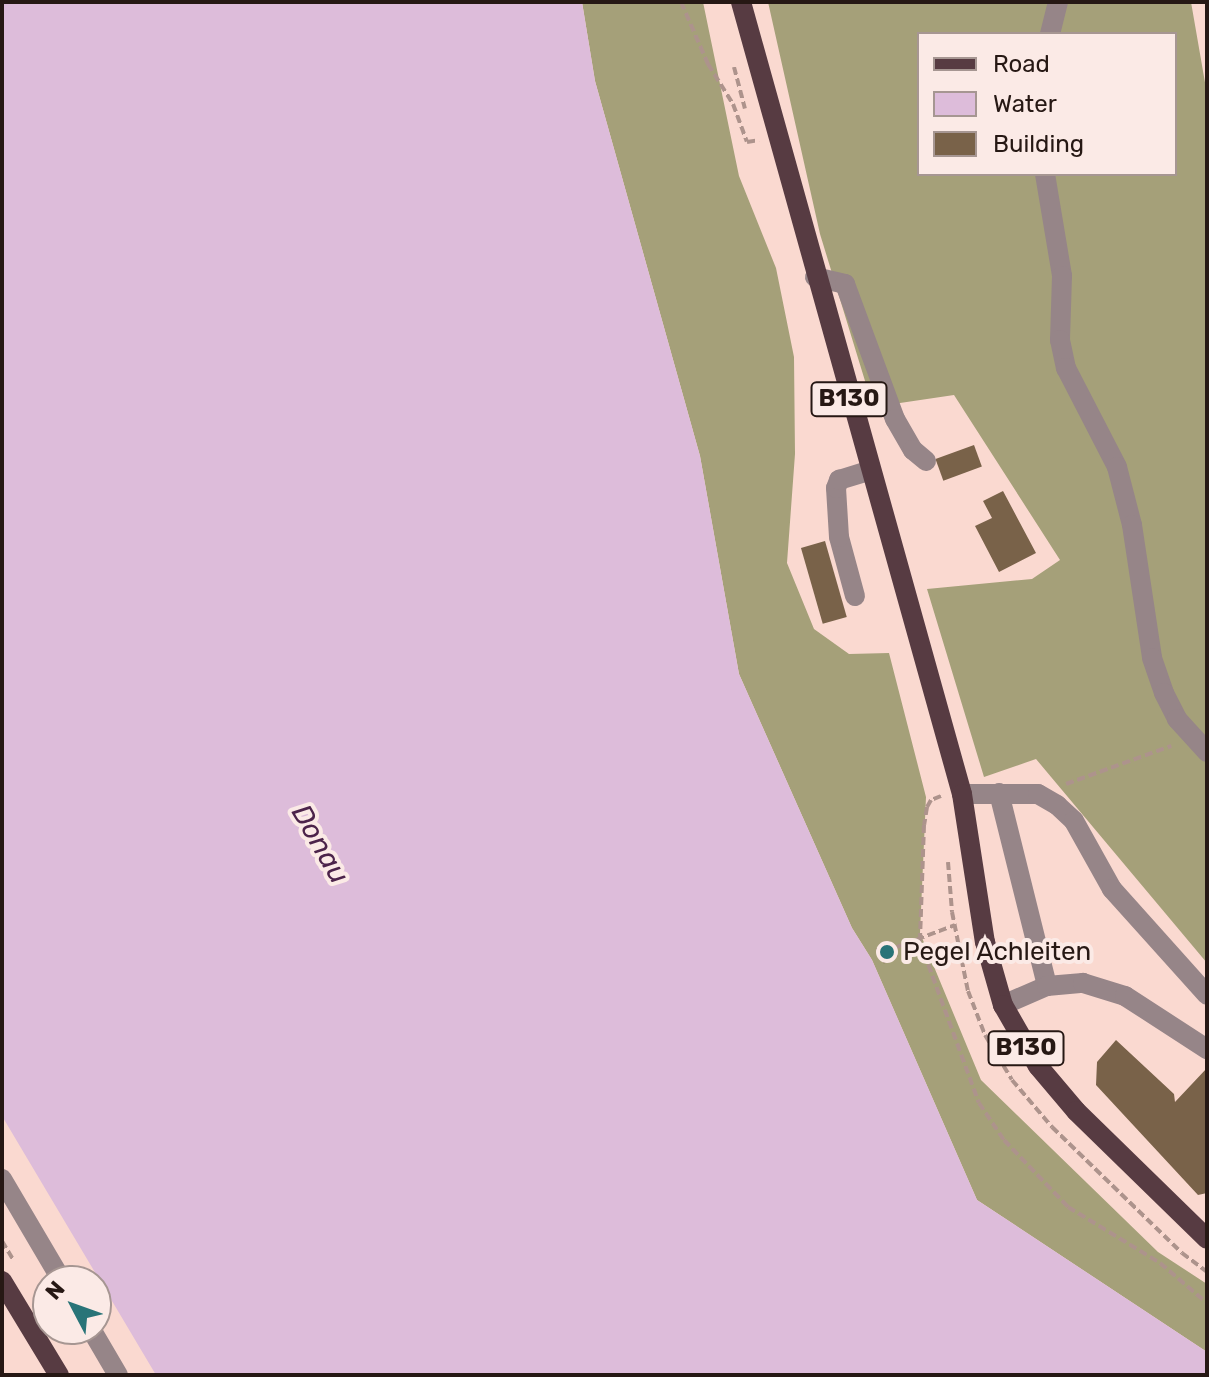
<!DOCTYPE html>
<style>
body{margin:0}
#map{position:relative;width:1209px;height:1377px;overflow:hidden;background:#fad9d0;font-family:Rubik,sans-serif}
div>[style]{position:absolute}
.forest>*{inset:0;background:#a5a079}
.water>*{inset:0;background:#ddbcda}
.building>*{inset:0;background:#796249;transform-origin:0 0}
.path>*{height:4px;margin-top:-2px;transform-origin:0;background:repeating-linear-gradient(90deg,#ad938c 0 8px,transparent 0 12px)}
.minor>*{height:20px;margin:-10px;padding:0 10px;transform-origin:10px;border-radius:10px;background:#968588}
.major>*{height:20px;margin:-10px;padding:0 10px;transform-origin:10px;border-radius:10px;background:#573b42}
.path-bridge>*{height:4px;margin-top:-2px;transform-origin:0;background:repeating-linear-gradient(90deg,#ad938c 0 8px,transparent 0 12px)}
.dots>*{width:22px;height:22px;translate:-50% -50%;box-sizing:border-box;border:4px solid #fbeae6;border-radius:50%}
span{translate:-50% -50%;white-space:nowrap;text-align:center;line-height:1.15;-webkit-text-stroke:8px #fbeae6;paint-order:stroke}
.shield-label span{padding:2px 6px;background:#fbeae6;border:2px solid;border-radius:6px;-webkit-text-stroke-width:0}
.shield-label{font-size:24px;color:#261814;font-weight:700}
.poi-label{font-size:26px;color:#261814}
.left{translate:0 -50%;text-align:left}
.water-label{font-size:28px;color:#4c234a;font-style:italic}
.frame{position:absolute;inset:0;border:4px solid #261814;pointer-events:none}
.legend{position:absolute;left:917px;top:32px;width:260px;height:144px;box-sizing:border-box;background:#fbeae6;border:2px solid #a69692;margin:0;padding:10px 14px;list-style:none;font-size:24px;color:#261814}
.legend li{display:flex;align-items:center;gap:16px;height:40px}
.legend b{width:40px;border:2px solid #a69692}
.north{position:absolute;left:32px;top:1265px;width:80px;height:80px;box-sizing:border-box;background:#fbeae6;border:2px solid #a69692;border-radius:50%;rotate:311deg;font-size:22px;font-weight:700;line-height:32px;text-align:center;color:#261814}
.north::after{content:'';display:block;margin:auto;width:28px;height:36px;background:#297478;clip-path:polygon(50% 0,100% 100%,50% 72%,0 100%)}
</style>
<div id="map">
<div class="forest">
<i style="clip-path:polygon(582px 2px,703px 2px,739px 176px,776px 268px,794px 357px,795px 454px,787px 563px,814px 629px,849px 654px,889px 653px,926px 797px,920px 933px,981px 1080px,1158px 1252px,1207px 1284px,1207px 1352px,977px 1200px,872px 960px,852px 928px,739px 674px,700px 456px,595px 81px)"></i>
<i style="clip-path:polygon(evenodd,768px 2px,1191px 2px,1207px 94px,1207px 963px,1036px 759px,984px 777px,927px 589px,1032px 579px,1060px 560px,954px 395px,873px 407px,820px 234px,768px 2px,919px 34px,1175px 34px,1175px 174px,919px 174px,919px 34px)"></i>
</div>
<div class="water">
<i style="clip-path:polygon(2px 2px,582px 2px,595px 81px,700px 456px,739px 674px,852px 928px,872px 960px,977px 1200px,1207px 1352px,1207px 1375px,156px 1375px,2px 1116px)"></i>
</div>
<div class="building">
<i style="left:974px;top:445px;width:23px;height:41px;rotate:70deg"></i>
<i style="clip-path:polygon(1003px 491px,1036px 553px,999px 572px,975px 526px,992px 518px,983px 501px)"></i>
<i style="left:825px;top:541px;width:79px;height:25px;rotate:74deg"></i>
<i style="left:890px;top:941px;width:17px;height:16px;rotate:62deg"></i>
<i style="clip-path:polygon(1116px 1040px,1174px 1094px,1175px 1102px,1207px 1068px,1207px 1193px,1198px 1195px,1096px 1085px,1097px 1062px)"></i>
</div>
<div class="path">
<i style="left:681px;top:2px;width:68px;rotate:66.5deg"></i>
<i style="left:708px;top:64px;width:47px;rotate:58deg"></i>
<i style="left:733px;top:104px;width:40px;rotate:69.8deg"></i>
<i style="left:747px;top:142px;width:12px;rotate:-9deg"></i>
<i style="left:734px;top:67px;width:43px;rotate:75.3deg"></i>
<i style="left:1066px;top:784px;width:112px;rotate:-19.9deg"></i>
<i style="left:941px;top:796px;width:11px;rotate:158deg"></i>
<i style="left:931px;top:800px;width:8px;rotate:120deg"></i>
<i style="left:927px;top:807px;width:18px;rotate:99deg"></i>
<i style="left:924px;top:825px;width:117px;rotate:92deg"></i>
<i style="left:920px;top:942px;width:171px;rotate:69.9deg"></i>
<i style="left:979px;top:1103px;width:45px;rotate:56deg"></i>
<i style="left:1004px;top:1140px;width:93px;rotate:46.3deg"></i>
<i style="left:1068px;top:1207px;width:108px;rotate:31.3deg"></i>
<i style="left:1160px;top:1263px;width:62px;rotate:40.4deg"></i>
<i style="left:948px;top:862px;width:50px;rotate:85.4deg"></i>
<i style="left:952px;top:912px;width:81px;rotate:78.6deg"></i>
<i style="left:968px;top:991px;width:47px;rotate:68.9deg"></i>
<i style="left:985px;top:1035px;width:52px;rotate:59deg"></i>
<i style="left:1012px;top:1080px;width:62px;rotate:49.6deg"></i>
<i style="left:1052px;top:1127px;width:181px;rotate:44.1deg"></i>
<i style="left:1182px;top:1253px;width:31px;rotate:37deg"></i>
<i style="left:2px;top:1241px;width:23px;rotate:59deg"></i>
</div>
<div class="minor">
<i style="left:1050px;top:34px;width:33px;rotate:-76deg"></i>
<i style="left:1045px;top:174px;width:103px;rotate:80.5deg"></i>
<i style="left:1062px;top:276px;width:64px;rotate:91.8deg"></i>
<i style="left:1060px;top:340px;width:29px;rotate:78deg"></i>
<i style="left:1066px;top:368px;width:111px;rotate:62.7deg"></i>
<i style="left:1117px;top:467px;width:60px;rotate:75.5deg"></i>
<i style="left:1132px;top:525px;width:134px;rotate:81.4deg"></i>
<i style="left:1152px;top:658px;width:37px;rotate:71deg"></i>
<i style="left:1164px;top:693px;width:29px;rotate:63deg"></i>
<i style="left:1177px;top:719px;width:45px;rotate:47.7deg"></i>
<i style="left:815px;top:277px;width:31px;rotate:13deg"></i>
<i style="left:845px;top:284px;width:144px;rotate:69.7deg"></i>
<i style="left:895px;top:419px;width:36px;rotate:60deg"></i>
<i style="left:913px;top:450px;width:17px;rotate:40deg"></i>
<i style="left:855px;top:596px;width:61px;rotate:-105.2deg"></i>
<i style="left:839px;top:537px;width:49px;rotate:-93.5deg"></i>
<i style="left:836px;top:488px;width:9px;rotate:-69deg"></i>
<i style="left:839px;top:480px;width:31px;rotate:-17deg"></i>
<i style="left:999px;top:793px;width:199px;rotate:76deg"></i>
<i style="left:962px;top:794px;width:76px"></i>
<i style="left:1038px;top:794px;width:22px;rotate:30deg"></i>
<i style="left:1057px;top:805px;width:23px;rotate:43deg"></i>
<i style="left:1074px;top:821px;width:78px;rotate:60.8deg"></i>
<i style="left:1112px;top:889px;width:142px;rotate:48.1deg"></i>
<i style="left:1003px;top:1005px;width:48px;rotate:-23.4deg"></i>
<i style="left:1047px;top:986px;width:36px;rotate:-5deg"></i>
<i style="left:1083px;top:983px;width:44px;rotate:17.2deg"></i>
<i style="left:1125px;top:996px;width:98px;rotate:32.9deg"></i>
<i style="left:2px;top:1179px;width:118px;rotate:59.5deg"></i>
<i style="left:91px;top:1329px;width:53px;rotate:59.6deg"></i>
</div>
<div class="major">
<i style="left:741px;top:2px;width:822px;rotate:74.41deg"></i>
<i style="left:962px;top:794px;width:150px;rotate:81.2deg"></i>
<i style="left:985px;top:942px;width:66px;rotate:74.1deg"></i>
<i style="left:1003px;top:1005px;width:70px;rotate:60.2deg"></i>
<i style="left:1038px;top:1066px;width:59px;rotate:49.8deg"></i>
<i style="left:1076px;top:1111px;width:183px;rotate:44.3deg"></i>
<i style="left:2px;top:1281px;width:110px;rotate:58.8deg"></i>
</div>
<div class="path-bridge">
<i style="left:894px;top:948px;width:65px;rotate:-20.7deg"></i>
</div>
<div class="dots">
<i style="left:887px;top:952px;background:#297478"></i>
</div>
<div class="shield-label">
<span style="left:849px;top:399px">B130</span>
<span style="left:1026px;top:1048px">B130</span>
</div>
<div class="poi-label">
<span class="left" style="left:903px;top:952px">Pegel Achleiten</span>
</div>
<div class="water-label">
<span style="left:320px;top:844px;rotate:60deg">Donau</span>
</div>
<div class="frame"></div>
<ul class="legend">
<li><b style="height:10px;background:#573b42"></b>Road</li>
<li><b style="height:22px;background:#ddbcda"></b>Water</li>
<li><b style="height:22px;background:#796249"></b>Building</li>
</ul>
<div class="north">N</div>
</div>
